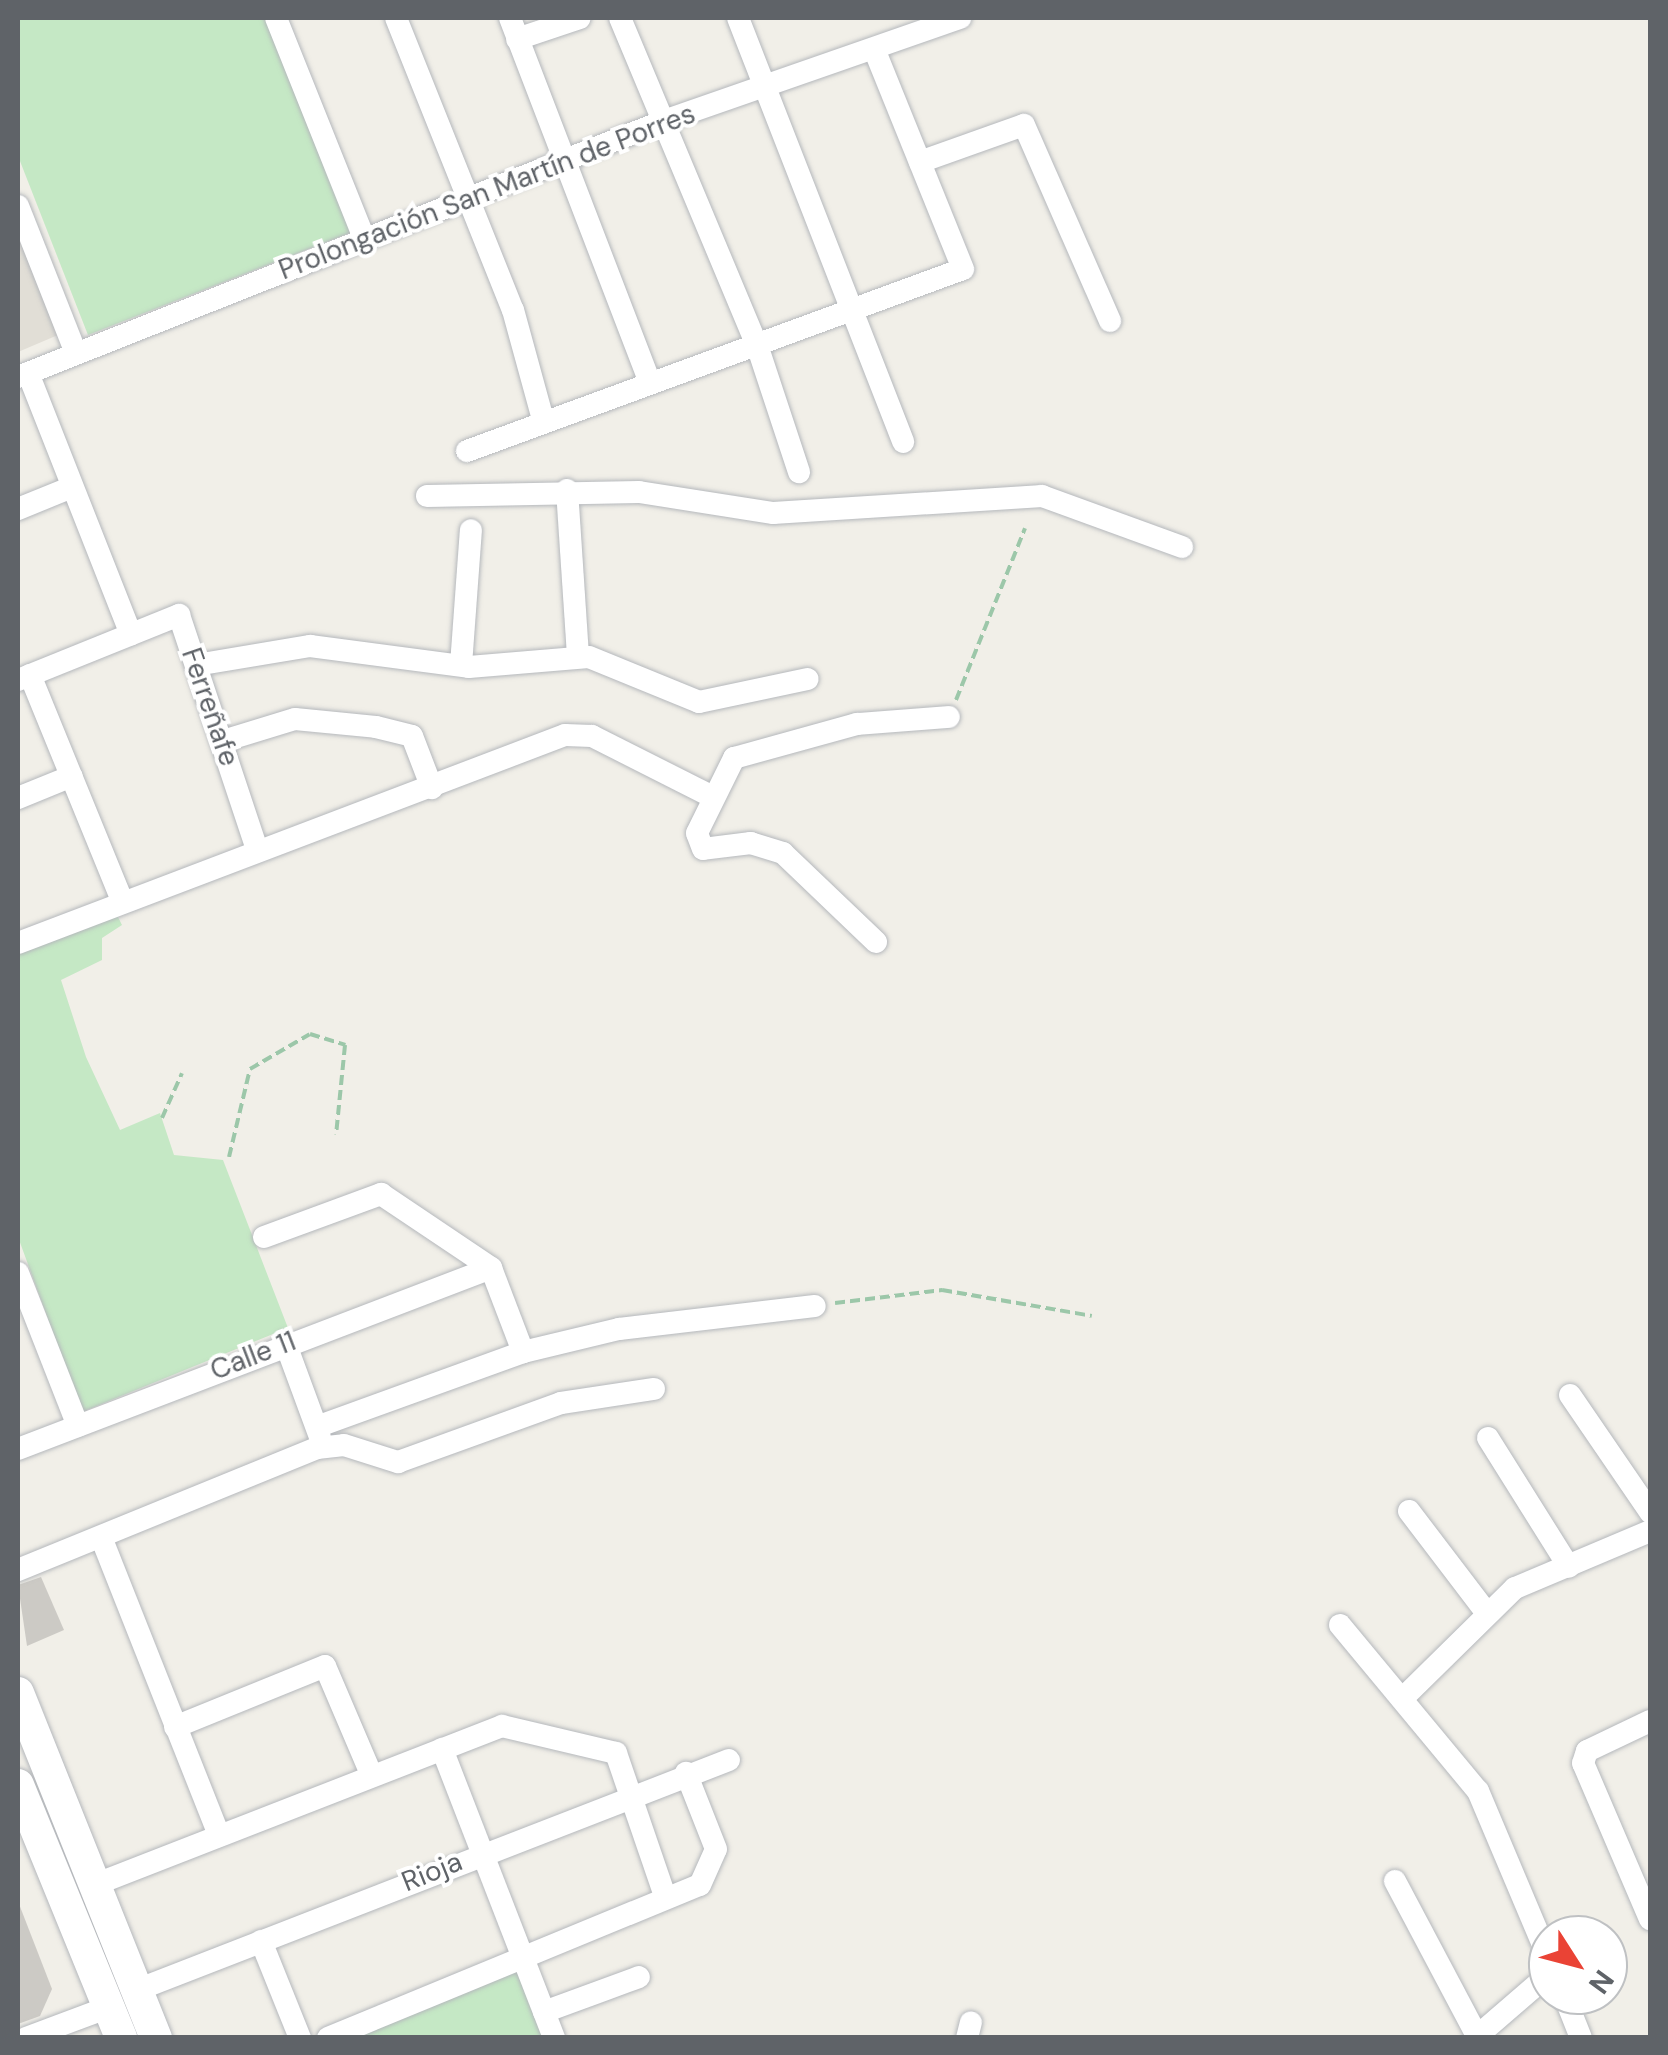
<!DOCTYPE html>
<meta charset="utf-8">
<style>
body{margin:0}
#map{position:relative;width:1668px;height:2055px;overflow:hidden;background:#f1efe8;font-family:"DM Sans",sans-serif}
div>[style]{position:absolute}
.education>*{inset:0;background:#e1ded6}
.green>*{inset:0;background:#c5e8c5}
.building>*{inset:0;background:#cccac5}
.path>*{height:4px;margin-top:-2px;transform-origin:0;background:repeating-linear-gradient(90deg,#9cc7a9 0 10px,transparent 0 15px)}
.roads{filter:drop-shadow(0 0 2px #b5b8bc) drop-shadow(0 0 2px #b5b8bc)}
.minor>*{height:22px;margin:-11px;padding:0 11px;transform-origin:11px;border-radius:11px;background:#fff}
.secondary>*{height:32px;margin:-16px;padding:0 16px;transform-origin:16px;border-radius:16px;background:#fff}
span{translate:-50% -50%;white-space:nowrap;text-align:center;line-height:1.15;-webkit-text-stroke:8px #fff;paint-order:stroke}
.street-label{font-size:28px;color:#5f6368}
.frame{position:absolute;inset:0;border:20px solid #5f6368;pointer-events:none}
.north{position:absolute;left:1528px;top:1915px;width:100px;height:100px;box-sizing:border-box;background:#fff;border:2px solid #bfc1c3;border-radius:50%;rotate:126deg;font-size:28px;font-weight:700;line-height:40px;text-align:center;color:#5f6368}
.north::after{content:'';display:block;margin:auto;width:35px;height:45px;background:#ea4335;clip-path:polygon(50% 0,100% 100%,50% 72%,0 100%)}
</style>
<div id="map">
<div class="education">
<i style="clip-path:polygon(18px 232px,58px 335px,18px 352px)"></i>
</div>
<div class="green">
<i style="clip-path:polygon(18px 18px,273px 18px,352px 232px,88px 335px,18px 156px)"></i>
<i style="clip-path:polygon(116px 913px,122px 925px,102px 938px,102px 960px,61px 980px,86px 1057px,120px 1130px,160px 1113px,174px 1155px,223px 1160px,288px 1328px,82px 1412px,18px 1237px,18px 953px)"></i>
<i style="clip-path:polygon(518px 1961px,546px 2038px,344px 2038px)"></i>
</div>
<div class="building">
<i style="clip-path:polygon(41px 1577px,64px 1630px,27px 1646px,18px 1585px)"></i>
<i style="clip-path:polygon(19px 1904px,52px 1989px,40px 2016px,18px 2024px)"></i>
</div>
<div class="path">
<i style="left:956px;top:700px;width:185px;rotate:-68.1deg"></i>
<i style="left:162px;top:1118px;width:49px;rotate:-66deg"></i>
<i style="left:229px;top:1157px;width:90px;rotate:-76.6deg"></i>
<i style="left:250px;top:1069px;width:69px;rotate:-30.3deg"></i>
<i style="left:310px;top:1034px;width:37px;rotate:17deg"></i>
<i style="left:345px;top:1045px;width:90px;rotate:95.7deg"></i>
<i style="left:835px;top:1303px;width:108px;rotate:-6.9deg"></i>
<i style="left:942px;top:1290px;width:152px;rotate:9.8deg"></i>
</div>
<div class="roads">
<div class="minor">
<i style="left:276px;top:18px;width:239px;rotate:68.2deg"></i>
<i style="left:396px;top:18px;width:315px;rotate:68.2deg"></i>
<i style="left:513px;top:310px;width:114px;rotate:74.7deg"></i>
<i style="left:510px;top:18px;width:391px;rotate:69deg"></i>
<i style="left:620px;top:18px;width:355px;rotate:67.3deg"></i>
<i style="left:757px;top:345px;width:134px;rotate:71.7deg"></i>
<i style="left:738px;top:18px;width:455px;rotate:68.7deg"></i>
<i style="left:517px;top:39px;width:66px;rotate:-18.4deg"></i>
<i style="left:920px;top:162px;width:110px;rotate:-19.6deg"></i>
<i style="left:1024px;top:125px;width:214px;rotate:66.3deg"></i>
<i style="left:18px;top:206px;width:158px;rotate:68.5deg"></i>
<i style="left:28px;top:373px;width:281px;rotate:68.5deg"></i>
<i style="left:18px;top:377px;width:692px;rotate:-21.63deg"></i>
<i style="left:661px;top:122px;width:317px;rotate:-19.2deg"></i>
<i style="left:467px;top:451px;width:528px;rotate:-20.15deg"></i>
<i style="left:963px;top:269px;width:237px;rotate:-112deg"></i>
<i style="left:567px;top:490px;width:167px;rotate:86.2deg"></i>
<i style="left:427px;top:496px;width:212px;rotate:-1.1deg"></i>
<i style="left:639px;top:492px;width:136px;rotate:8.9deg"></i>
<i style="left:773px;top:513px;width:270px;rotate:-3.6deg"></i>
<i style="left:1042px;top:496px;width:149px;rotate:20deg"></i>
<i style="left:18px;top:509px;width:58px;rotate:-22.2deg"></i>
<i style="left:196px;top:665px;width:116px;rotate:-9.5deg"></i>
<i style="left:310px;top:646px;width:160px;rotate:7.5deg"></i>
<i style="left:469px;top:667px;width:120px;rotate:-4.8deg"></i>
<i style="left:589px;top:657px;width:119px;rotate:22.2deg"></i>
<i style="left:699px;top:702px;width:111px;rotate:-11.9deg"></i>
<i style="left:461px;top:665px;width:135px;rotate:-85.8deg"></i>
<i style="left:30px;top:675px;width:243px;rotate:67.8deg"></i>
<i style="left:18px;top:680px;width:174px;rotate:-22deg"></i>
<i style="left:179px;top:615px;width:248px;rotate:71.6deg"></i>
<i style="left:223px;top:741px;width:75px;rotate:-17deg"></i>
<i style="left:295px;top:719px;width:81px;rotate:5.6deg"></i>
<i style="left:376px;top:727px;width:37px;rotate:14deg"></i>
<i style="left:412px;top:736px;width:56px;rotate:69deg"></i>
<i style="left:18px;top:798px;width:58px;rotate:-22.2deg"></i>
<i style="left:876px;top:942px;width:129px;rotate:-136.3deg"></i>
<i style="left:783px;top:853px;width:34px;rotate:-163deg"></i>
<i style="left:751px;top:843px;width:48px;rotate:172.9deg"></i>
<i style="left:703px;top:849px;width:17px;rotate:-111deg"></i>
<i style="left:697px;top:833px;width:84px;rotate:-63.7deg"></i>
<i style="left:734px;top:758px;width:128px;rotate:-15.5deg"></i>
<i style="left:857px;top:724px;width:92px;rotate:-4.4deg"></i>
<i style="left:18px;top:943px;width:585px;rotate:-20.82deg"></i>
<i style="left:565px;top:735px;width:27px;rotate:2deg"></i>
<i style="left:592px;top:736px;width:133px;rotate:26.8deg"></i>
<i style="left:264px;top:1237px;width:125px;rotate:-20.2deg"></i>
<i style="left:381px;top:1194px;width:133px;rotate:33.9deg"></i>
<i style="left:491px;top:1268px;width:90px;rotate:69.1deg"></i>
<i style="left:18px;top:1273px;width:164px;rotate:68.6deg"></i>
<i style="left:285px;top:1342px;width:101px;rotate:69.8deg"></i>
<i style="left:1570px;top:1395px;width:142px;rotate:55.6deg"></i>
<i style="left:319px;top:1426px;width:217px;rotate:-19.9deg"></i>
<i style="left:523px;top:1352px;width:99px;rotate:-13.5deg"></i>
<i style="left:619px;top:1329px;width:197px;rotate:-6.7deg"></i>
<i style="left:1488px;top:1438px;width:152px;rotate:57.9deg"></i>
<i style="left:18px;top:1449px;width:506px;rotate:-20.94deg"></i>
<i style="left:1409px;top:1511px;width:127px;rotate:52.7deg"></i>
<i style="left:101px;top:1537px;width:321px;rotate:68.4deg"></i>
<i style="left:18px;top:1570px;width:323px;rotate:-22.2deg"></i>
<i style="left:317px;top:1448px;width:27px;rotate:-6deg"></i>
<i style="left:344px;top:1445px;width:57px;rotate:17.5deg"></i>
<i style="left:398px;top:1462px;width:173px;rotate:-19.9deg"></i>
<i style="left:561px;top:1403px;width:94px;rotate:-8.6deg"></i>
<i style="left:1340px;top:1625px;width:216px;rotate:50.3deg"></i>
<i style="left:1478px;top:1791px;width:180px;rotate:67.1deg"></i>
<i style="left:1403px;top:1698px;width:157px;rotate:-44.5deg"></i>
<i style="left:1515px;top:1588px;width:147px;rotate:-22.9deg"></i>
<i style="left:1650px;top:1721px;width:70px;rotate:154.5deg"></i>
<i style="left:1587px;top:1751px;width:13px;rotate:108deg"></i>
<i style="left:1583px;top:1763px;width:170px;rotate:66.8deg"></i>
<i style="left:175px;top:1727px;width:162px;rotate:-22.1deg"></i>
<i style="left:325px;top:1666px;width:117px;rotate:66.9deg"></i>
<i style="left:442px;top:1749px;width:310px;rotate:68.8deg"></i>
<i style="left:1395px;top:1881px;width:175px;rotate:62.1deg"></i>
<i style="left:94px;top:1885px;width:438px;rotate:-21.3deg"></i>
<i style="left:502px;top:1726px;width:117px;rotate:13.3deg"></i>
<i style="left:616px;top:1753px;width:151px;rotate:71.1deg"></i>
<i style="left:261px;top:1941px;width:105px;rotate:68.1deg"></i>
<i style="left:137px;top:1990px;width:635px;rotate:-21.23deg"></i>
<i style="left:1564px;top:1995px;width:46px;rotate:68.4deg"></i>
<i style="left:544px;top:2012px;width:101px;rotate:-20.2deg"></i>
<i style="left:26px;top:2038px;width:89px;rotate:-20.5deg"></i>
<i style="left:328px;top:2038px;width:402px;rotate:-22.4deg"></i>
<i style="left:700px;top:1885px;width:39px;rotate:-66deg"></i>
<i style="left:716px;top:1849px;width:82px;rotate:-111.5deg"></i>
<i style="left:967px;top:2038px;width:16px;rotate:-76deg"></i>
<i style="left:1475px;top:2038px;width:96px;rotate:-40.8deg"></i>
</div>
<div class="secondary">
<i style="left:18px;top:1693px;width:372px;rotate:68.2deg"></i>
<i style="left:18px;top:1785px;width:273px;rotate:67.8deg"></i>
</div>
</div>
<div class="street-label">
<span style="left:487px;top:192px;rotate:-21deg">Prolongación San Martín de Porres</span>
<span style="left:210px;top:707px;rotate:71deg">Ferreñafe</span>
<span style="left:253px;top:1356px;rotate:-21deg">Calle 11</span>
<span style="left:432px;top:1872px;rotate:-22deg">Rioja</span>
</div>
<div class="frame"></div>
<div class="north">N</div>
</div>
